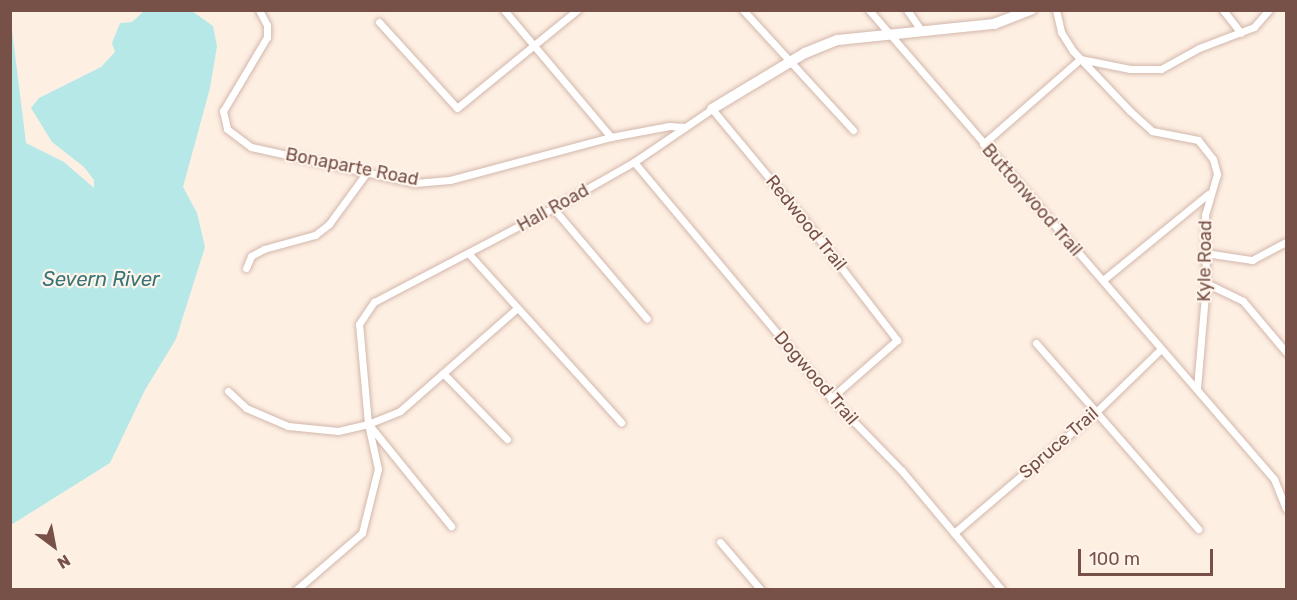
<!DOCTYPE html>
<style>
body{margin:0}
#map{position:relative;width:1297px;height:600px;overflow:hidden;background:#feefe3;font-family:Rubik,sans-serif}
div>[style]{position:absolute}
.water>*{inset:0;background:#b6e8e8}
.roads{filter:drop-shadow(0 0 2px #d2b7ab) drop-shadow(0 0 2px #d2b7ab)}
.street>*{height:7px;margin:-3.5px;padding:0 3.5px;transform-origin:3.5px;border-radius:3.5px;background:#fff}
.secondary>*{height:10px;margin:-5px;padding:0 5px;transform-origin:5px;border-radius:5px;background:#fff}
span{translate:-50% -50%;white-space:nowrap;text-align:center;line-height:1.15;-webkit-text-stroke:4.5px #fff4eb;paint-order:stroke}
.street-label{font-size:18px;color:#775147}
.water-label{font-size:20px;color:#387576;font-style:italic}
.frame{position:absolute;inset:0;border:12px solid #775147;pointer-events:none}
.north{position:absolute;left:24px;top:516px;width:60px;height:60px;-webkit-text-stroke:4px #fff4eb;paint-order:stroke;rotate:148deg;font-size:16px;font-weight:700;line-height:24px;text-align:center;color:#775147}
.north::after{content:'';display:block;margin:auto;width:21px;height:27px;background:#775147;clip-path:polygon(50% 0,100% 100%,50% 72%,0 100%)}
.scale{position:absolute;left:1078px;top:549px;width:135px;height:27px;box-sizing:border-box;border:3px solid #775147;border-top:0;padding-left:8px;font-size:18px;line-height:21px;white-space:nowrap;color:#775147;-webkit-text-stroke:4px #fff4eb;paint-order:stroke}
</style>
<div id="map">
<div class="water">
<i style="clip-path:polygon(144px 11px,192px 11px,213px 26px,217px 46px,210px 88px,183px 187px,197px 213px,205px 247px,176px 339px,145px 390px,110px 463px,11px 525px,11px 22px,26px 143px,64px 162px,94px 188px,94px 180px,84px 167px,52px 142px,31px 108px,39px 98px,101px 67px,115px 52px,112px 43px,120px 23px,132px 22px)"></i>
</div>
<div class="roads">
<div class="street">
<i style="left:259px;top:10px;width:17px;rotate:62deg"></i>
<i style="left:267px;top:25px;width:12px;rotate:90deg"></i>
<i style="left:267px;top:37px;width:86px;rotate:120.7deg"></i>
<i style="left:223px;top:111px;width:18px;rotate:77deg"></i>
<i style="left:227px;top:129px;width:30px;rotate:37deg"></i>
<i style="left:251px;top:147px;width:168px;rotate:12.4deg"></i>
<i style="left:415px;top:183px;width:35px;rotate:-5deg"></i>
<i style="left:450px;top:180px;width:167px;rotate:-15deg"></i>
<i style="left:611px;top:137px;width:59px;rotate:-10.7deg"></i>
<i style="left:669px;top:126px;width:16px;rotate:4deg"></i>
<i style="left:504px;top:10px;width:166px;rotate:49.9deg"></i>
<i style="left:743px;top:10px;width:163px;rotate:47.5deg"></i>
<i style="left:869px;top:10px;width:620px;rotate:49.19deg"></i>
<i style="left:1274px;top:479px;width:32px;rotate:68deg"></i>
<i style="left:907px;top:10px;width:24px;rotate:55deg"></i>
<i style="left:1056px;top:10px;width:23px;rotate:77deg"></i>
<i style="left:1061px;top:32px;width:22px;rotate:58deg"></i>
<i style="left:1073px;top:51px;width:83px;rotate:46.5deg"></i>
<i style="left:1130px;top:111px;width:30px;rotate:42deg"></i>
<i style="left:1152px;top:131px;width:47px;rotate:11.1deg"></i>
<i style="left:1198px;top:140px;width:24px;rotate:52deg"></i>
<i style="left:1213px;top:159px;width:16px;rotate:75deg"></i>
<i style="left:1217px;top:174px;width:43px;rotate:106.3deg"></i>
<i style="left:1205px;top:215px;width:68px;rotate:89.2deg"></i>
<i style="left:1206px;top:283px;width:104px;rotate:94.9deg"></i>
<i style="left:1223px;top:10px;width:29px;rotate:52deg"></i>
<i style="left:379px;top:22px;width:116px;rotate:47.8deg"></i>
<i style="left:457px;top:108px;width:155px;rotate:-39.2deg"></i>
<i style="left:1080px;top:59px;width:51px;rotate:11.3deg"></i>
<i style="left:1130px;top:69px;width:31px"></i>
<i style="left:1161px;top:69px;width:43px;rotate:-28.9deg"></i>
<i style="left:1199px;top:48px;width:59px;rotate:-20.9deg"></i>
<i style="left:1254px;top:27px;width:23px;rotate:-49deg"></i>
<i style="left:983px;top:144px;width:129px;rotate:-41.2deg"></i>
<i style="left:634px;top:162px;width:307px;rotate:50.1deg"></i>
<i style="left:831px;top:398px;width:102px;rotate:45.8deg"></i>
<i style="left:902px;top:471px;width:155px;rotate:50deg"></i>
<i style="left:553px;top:208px;width:145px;rotate:49.7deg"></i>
<i style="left:1205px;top:253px;width:48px;rotate:8.5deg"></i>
<i style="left:1252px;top:260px;width:38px;rotate:-28deg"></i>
<i style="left:469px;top:254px;width:227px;rotate:47.9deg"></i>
<i style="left:246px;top:268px;width:13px;rotate:-67deg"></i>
<i style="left:251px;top:256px;width:15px;rotate:-28deg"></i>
<i style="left:264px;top:249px;width:53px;rotate:-15.4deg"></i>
<i style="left:315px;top:235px;width:18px;rotate:-38deg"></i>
<i style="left:329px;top:224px;width:64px;rotate:-53.8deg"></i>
<i style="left:1103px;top:280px;width:136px;rotate:-39.3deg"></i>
<i style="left:1206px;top:283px;width:41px;rotate:25.9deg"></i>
<i style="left:1243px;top:301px;width:67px;rotate:49.9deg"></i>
<i style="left:1036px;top:343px;width:247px;rotate:48.9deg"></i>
<i style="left:443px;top:373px;width:92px;rotate:45.9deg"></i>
<i style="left:228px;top:391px;width:25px;rotate:43deg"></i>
<i style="left:246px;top:408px;width:46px;rotate:23.2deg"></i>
<i style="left:288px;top:426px;width:50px;rotate:5.7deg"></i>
<i style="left:338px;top:431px;width:31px;rotate:-13deg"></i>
<i style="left:368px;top:424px;width:35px;rotate:-22deg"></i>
<i style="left:400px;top:411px;width:154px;rotate:-41.3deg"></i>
<i style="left:370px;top:426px;width:129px;rotate:51deg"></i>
<i style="left:954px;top:533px;width:188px;rotate:-40.5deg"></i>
<i style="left:1097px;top:411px;width:89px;rotate:-44.1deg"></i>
<i style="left:720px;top:542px;width:63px;rotate:49.5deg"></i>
<i style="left:296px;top:590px;width:87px;rotate:-40.8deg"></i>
<i style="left:362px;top:533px;width:66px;rotate:-76deg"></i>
<i style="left:378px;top:469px;width:46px;rotate:-102.5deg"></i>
<i style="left:368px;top:424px;width:100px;rotate:-95.1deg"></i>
<i style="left:359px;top:324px;width:27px;rotate:-56deg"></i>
<i style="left:374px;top:302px;width:202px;rotate:-27.7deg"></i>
<i style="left:553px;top:208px;width:93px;rotate:-29.6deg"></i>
<i style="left:634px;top:162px;width:94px;rotate:-34.2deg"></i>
<i style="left:712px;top:109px;width:153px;rotate:50.3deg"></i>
<i style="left:810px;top:227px;width:143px;rotate:52.4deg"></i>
<i style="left:897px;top:340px;width:88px;rotate:138.7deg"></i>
</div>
<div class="secondary">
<i style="left:712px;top:109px;width:109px;rotate:-31.1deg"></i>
<i style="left:805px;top:53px;width:35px;rotate:-22deg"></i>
<i style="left:838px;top:40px;width:157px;rotate:-5.9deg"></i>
<i style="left:994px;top:24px;width:40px;rotate:-21deg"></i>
</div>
</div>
<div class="street-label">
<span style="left:352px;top:167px;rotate:11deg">Bonaparte Road</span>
<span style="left:1032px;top:200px;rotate:49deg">Buttonwood Trail</span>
<span style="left:553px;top:208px;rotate:-29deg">Hall Road</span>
<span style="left:806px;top:223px;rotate:51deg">Redwood Trail</span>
<span style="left:1205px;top:261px;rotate:-89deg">Kyle Road</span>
<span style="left:816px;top:378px;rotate:49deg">Dogwood Trail</span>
<span style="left:1059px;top:443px;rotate:-41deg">Spruce Trail</span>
</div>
<div class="water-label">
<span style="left:101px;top:279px">Severn River</span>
</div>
<div class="frame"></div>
<div class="north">N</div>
<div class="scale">100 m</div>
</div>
